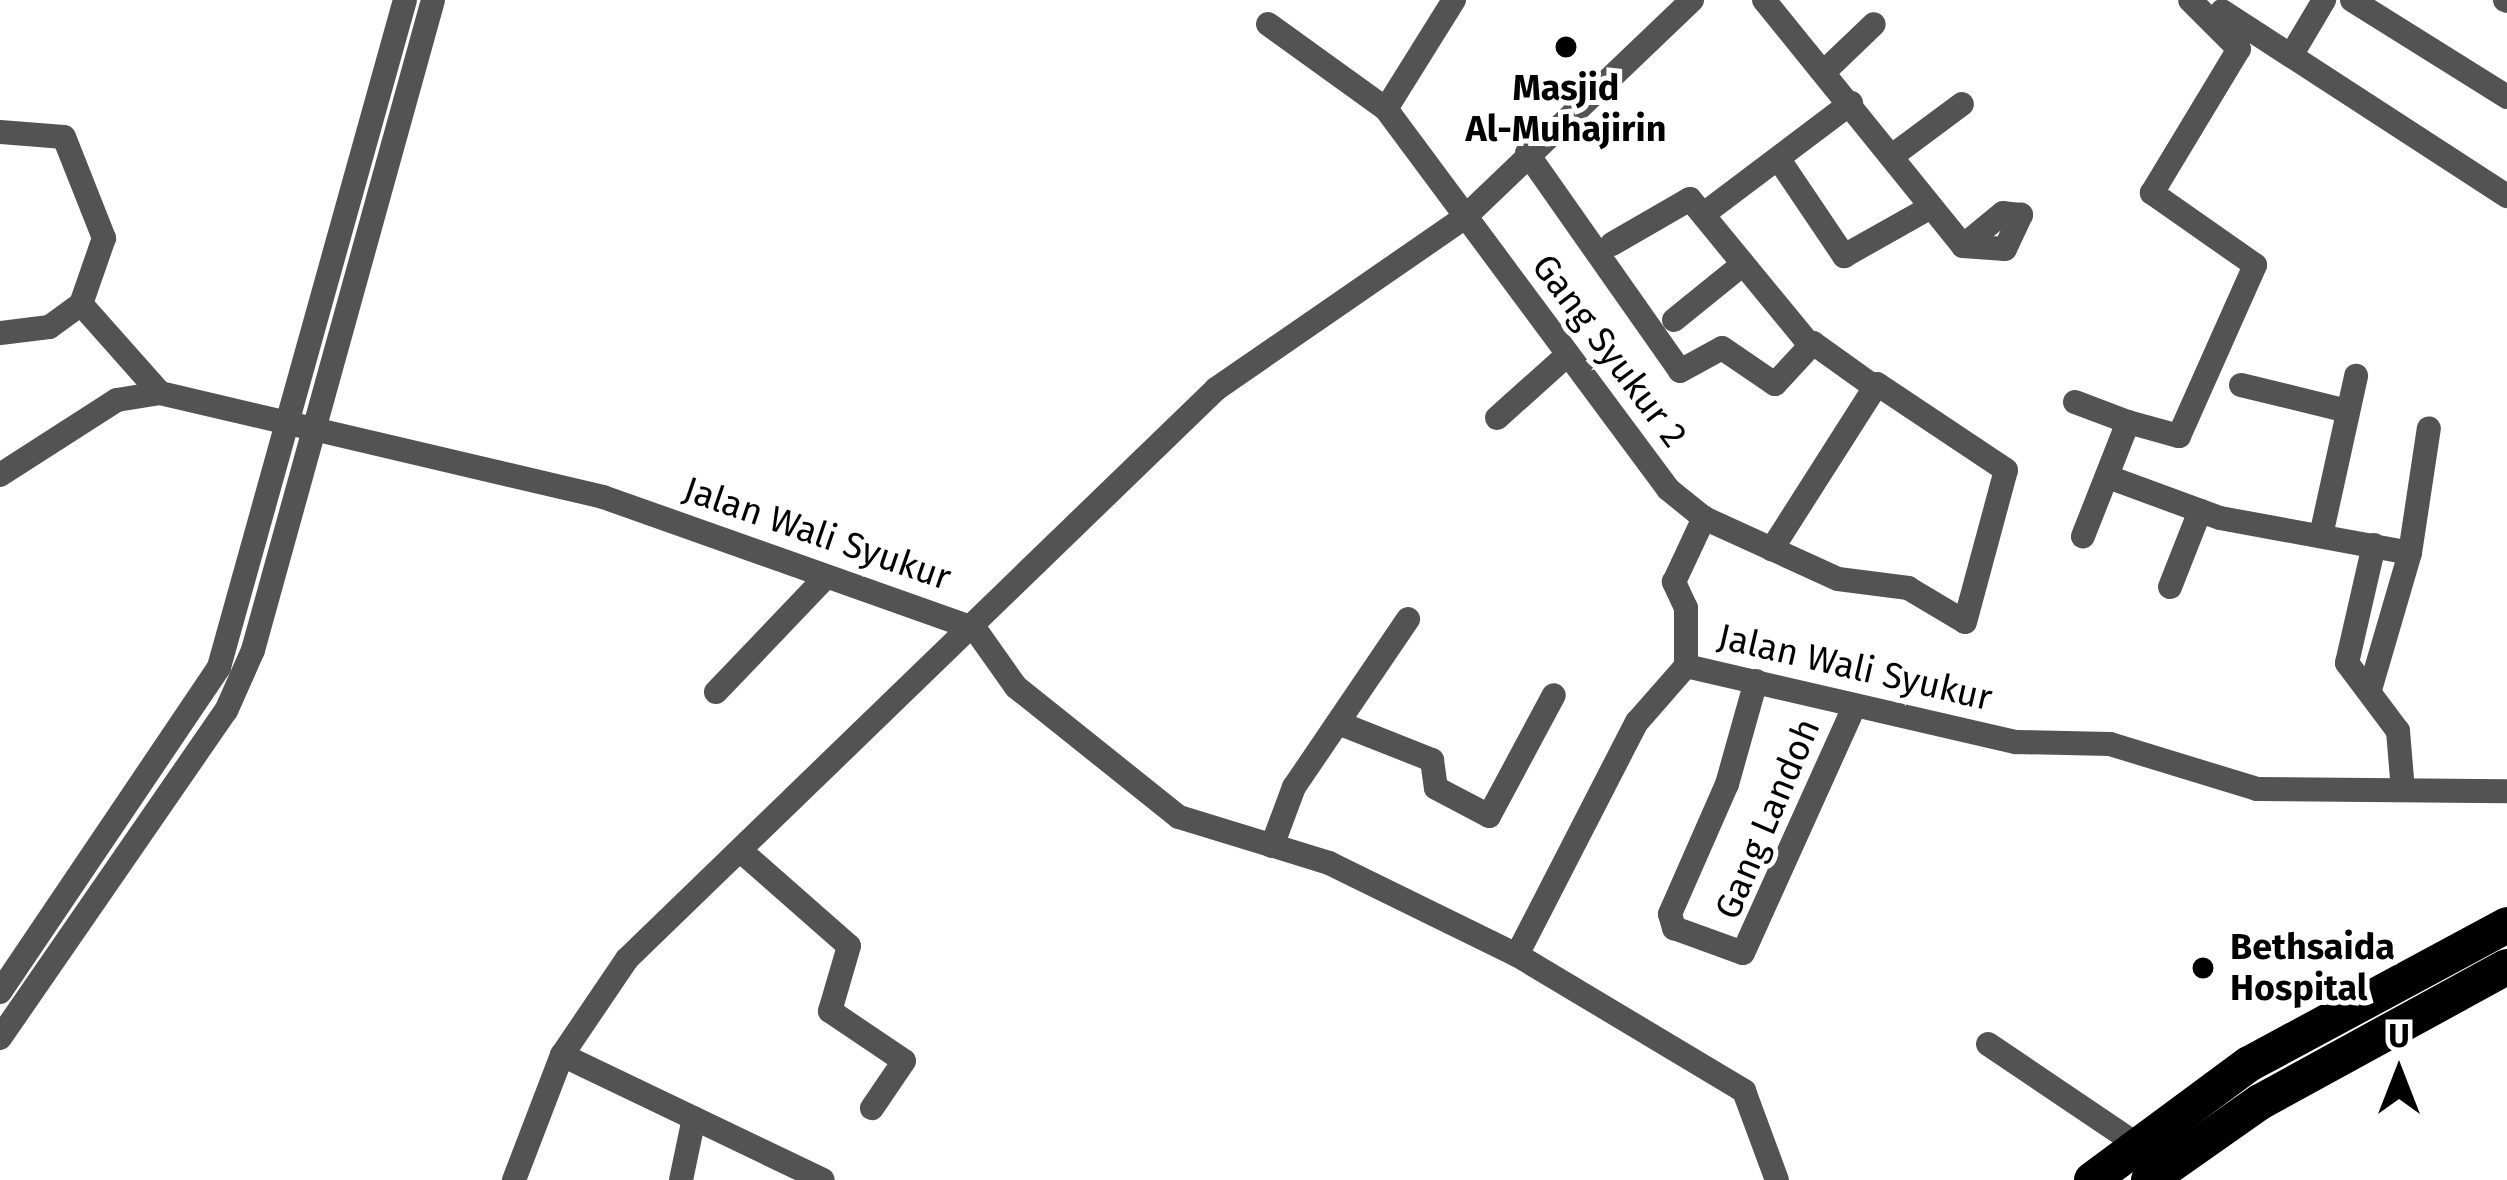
<!DOCTYPE html>
<style>
body{margin:0}
#map{position:relative;width:2507px;height:1180px;overflow:hidden;background:#fff;font-family:"Fira Sans",sans-serif}
div>[style]{position:absolute}
.minor>*{height:24px;margin:-12px;padding:0 12px;transform-origin:12px;border-radius:12px;background:#535353}
.highway>*{height:36px;margin:-18px;padding:0 18px;transform-origin:18px;border-radius:18px;background:#000}
.dots>*{width:33px;height:33px;translate:-50% -50%;box-sizing:border-box;border:6px solid #fff;border-radius:50%}
span{translate:-50% -50%;white-space:nowrap;text-align:center;line-height:1.15;-webkit-text-stroke:10px #fff;paint-order:stroke}
.poi-label{font-size:36px;color:#000;font-weight:700}
.left{translate:0 -50%;text-align:left}
.street-label{font-size:36px;color:#000}
.north{position:absolute;left:2339px;top:1012px;width:120px;height:120px;-webkit-text-stroke:9px #fff;paint-order:stroke;rotate:0deg;font-size:33px;font-weight:700;line-height:48px;text-align:center;color:#000}
.north::after{content:'';display:block;margin:auto;width:42px;height:54px;background:#000;clip-path:polygon(50% 0,100% 100%,50% 72%,0 100%)}
</style>
<div id="map">
<div class="minor">
<i style="left:1454px;top:0;width:128px;rotate:122deg"></i>
<i style="left:1386px;top:109px;width:473px;rotate:53.4deg"></i>
<i style="left:1668px;top:489px;width:46px;rotate:38.9deg"></i>
<i style="left:1704px;top:518px;width:147px;rotate:24.5deg"></i>
<i style="left:1838px;top:579px;width:71px;rotate:7.3deg"></i>
<i style="left:1908px;top:588px;width:66px;rotate:30.8deg"></i>
<i style="left:1965px;top:622px;width:157px;rotate:-74.9deg"></i>
<i style="left:2006px;top:470px;width:155px;rotate:-146.3deg"></i>
<i style="left:1877px;top:384px;width:196px;rotate:122.5deg"></i>
<i style="left:1764px;top:0;width:316px;rotate:51deg"></i>
<i style="left:1963px;top:246px;width:42px;rotate:4.1deg"></i>
<i style="left:2005px;top:249px;width:38px;rotate:-65deg"></i>
<i style="left:2021px;top:215px;width:18px;rotate:-174deg"></i>
<i style="left:2003px;top:213px;width:52px;rotate:140.5deg"></i>
<i style="left:2352px;top:0;width:183px;rotate:32deg"></i>
<i style="left:2505px;top:0;width:2px;rotate:27deg"></i>
<i style="left:2222px;top:11px;width:340px;rotate:33deg"></i>
<i style="left:1268px;top:24px;width:145px;rotate:35.8deg"></i>
<i style="left:2292px;top:54px;width:63px;rotate:-59.3deg"></i>
<i style="left:1826px;top:70px;width:66px;rotate:-43.8deg"></i>
<i style="left:0;top:132px;width:64px;rotate:4.5deg"></i>
<i style="left:64px;top:137px;width:109px;rotate:68.4deg"></i>
<i style="left:104px;top:238px;width:70px;rotate:109.2deg"></i>
<i style="left:81px;top:304px;width:39px;rotate:144deg"></i>
<i style="left:49px;top:327px;width:49px;rotate:173deg"></i>
<i style="left:1527px;top:153px;width:266px;rotate:54.9deg"></i>
<i style="left:1680px;top:371px;width:48px;rotate:-28.7deg"></i>
<i style="left:1722px;top:348px;width:64px;rotate:34.2deg"></i>
<i style="left:1775px;top:384px;width:56px;rotate:-47.2deg"></i>
<i style="left:1813px;top:343px;width:74px;rotate:35.6deg"></i>
<i style="left:1892px;top:156px;width:87px;rotate:-36.6deg"></i>
<i style="left:1780px;top:161px;width:115px;rotate:56deg"></i>
<i style="left:1844px;top:256px;width:92px;rotate:-29.4deg"></i>
<i style="left:1705px;top:213px;width:183px;rotate:-37deg"></i>
<i style="left:1612px;top:244px;width:90px;rotate:-30deg"></i>
<i style="left:1690px;top:199px;width:183px;rotate:50.6deg"></i>
<i style="left:81px;top:304px;width:119px;rotate:48.4deg"></i>
<i style="left:1674px;top:320px;width:87px;rotate:-39deg"></i>
<i style="left:2241px;top:385px;width:110px;rotate:13.7deg"></i>
<i style="left:2075px;top:402px;width:57px;rotate:20.7deg"></i>
<i style="left:2128px;top:422px;width:123px;rotate:111.5deg"></i>
<i style="left:1497px;top:418px;width:93px;rotate:-41.9deg"></i>
<i style="left:2128px;top:422px;width:53px;rotate:15.4deg"></i>
<i style="left:2179px;top:436px;width:187px;rotate:-66deg"></i>
<i style="left:2255px;top:265px;width:126px;rotate:-145deg"></i>
<i style="left:2152px;top:193px;width:168px;rotate:-58.9deg"></i>
<i style="left:2239px;top:49px;width:69px;rotate:-135deg"></i>
<i style="left:0;top:475px;width:139px;rotate:-32.7deg"></i>
<i style="left:117px;top:400px;width:44px;rotate:-9.2deg"></i>
<i style="left:160px;top:393px;width:455px;rotate:13.2deg"></i>
<i style="left:603px;top:497px;width:395px;rotate:19.5deg"></i>
<i style="left:975px;top:629px;width:71px;rotate:54.7deg"></i>
<i style="left:1016px;top:687px;width:208px;rotate:38.6deg"></i>
<i style="left:1179px;top:817px;width:157px;rotate:17deg"></i>
<i style="left:1329px;top:863px;width:209px;rotate:26.1deg"></i>
<i style="left:1517px;top:955px;width:262px;rotate:-62.8deg"></i>
<i style="left:1637px;top:722px;width:74px;rotate:-48.8deg"></i>
<i style="left:1686px;top:666px;width:339px;rotate:13deg"></i>
<i style="left:2016px;top:742px;width:94px;rotate:1.2deg"></i>
<i style="left:2110px;top:744px;width:154px;rotate:17deg"></i>
<i style="left:2257px;top:789px;width:250px;rotate:0.5deg"></i>
<i style="left:2111px;top:478px;width:116px;rotate:20.2deg"></i>
<i style="left:2220px;top:518px;width:193px;rotate:10.4deg"></i>
<i style="left:2410px;top:553px;width:143px;rotate:106.3deg"></i>
<i style="left:2322px;top:531px;width:159px;rotate:-77.6deg"></i>
<i style="left:2374px;top:545px;width:121px;rotate:102.9deg"></i>
<i style="left:2347px;top:663px;width:85px;rotate:53.1deg"></i>
<i style="left:2398px;top:731px;width:59px;rotate:85.2deg"></i>
<i style="left:2410px;top:553px;width:126px;rotate:-81.4deg"></i>
<i style="left:2170px;top:587px;width:82px;rotate:-68.5deg"></i>
<i style="left:1686px;top:666px;width:58px;rotate:-90deg"></i>
<i style="left:1686px;top:608px;width:29px;rotate:-115deg"></i>
<i style="left:1674px;top:582px;width:71px;rotate:-64.9deg"></i>
<i style="left:1756px;top:681px;width:107px;rotate:105.7deg"></i>
<i style="left:1727px;top:784px;width:142px;rotate:113.7deg"></i>
<i style="left:1670px;top:914px;width:15px;rotate:74deg"></i>
<i style="left:1674px;top:928px;width:73px;rotate:19.9deg"></i>
<i style="left:1743px;top:953px;width:270px;rotate:-65.7deg"></i>
<i style="left:716px;top:692px;width:159px;rotate:-46.3deg"></i>
<i style="left:1341px;top:724px;width:98px;rotate:21.6deg"></i>
<i style="left:1432px;top:760px;width:28px;rotate:82deg"></i>
<i style="left:1436px;top:788px;width:60px;rotate:27.8deg"></i>
<i style="left:1489px;top:816px;width:137px;rotate:-61.8deg"></i>
<i style="left:1272px;top:846px;width:63px;rotate:-69.6deg"></i>
<i style="left:1294px;top:787px;width:203px;rotate:-55.8deg"></i>
<i style="left:742px;top:852px;width:142px;rotate:41.3deg"></i>
<i style="left:849px;top:946px;width:68px;rotate:106.3deg"></i>
<i style="left:830px;top:1011px;width:89px;rotate:34deg"></i>
<i style="left:904px;top:1061px;width:57px;rotate:124.2deg"></i>
<i style="left:1517px;top:955px;width:265px;rotate:30.9deg"></i>
<i style="left:1744px;top:1091px;width:95px;rotate:69.7deg"></i>
<i style="left:0;top:992px;width:392px;rotate:-56deg"></i>
<i style="left:219px;top:667px;width:692px;rotate:-74.42deg"></i>
<i style="left:0;top:1038px;width:397px;rotate:-55.4deg"></i>
<i style="left:226px;top:711px;width:67px;rotate:-66.1deg"></i>
<i style="left:253px;top:650px;width:674px;rotate:-74.52deg"></i>
<i style="left:1988px;top:1044px;width:179px;rotate:34deg"></i>
<i style="left:562px;top:1055px;width:289px;rotate:25.6deg"></i>
<i style="left:514px;top:1180px;width:134px;rotate:-69deg"></i>
<i style="left:562px;top:1055px;width:116px;rotate:-55.9deg"></i>
<i style="left:627px;top:959px;width:820px;rotate:-44.06deg"></i>
<i style="left:1216px;top:389px;width:303px;rotate:-34.6deg"></i>
<i style="left:1465px;top:217px;width:314px;rotate:-43.7deg"></i>
<i style="left:681px;top:1180px;width:63px;rotate:-78.2deg"></i>
</div>
<div class="highway">
<i style="left:2092px;top:1180px;width:195px;rotate:-36.5deg"></i>
<i style="left:2249px;top:1064px;width:293px;rotate:-28.3deg"></i>
<i style="left:2149px;top:1180px;width:136px;rotate:-35.1deg"></i>
<i style="left:2260px;top:1102px;width:281px;rotate:-28.7deg"></i>
</div>
<div class="dots">
<i style="left:1566px;top:47px;background:#000"></i>
<i style="left:2203px;top:968px;background:#000"></i>
</div>
<div class="poi-label">
<span style="left:1566px;top:109px">Masjid<br>Al-Muhajirin</span>
<span class="left" style="left:2230px;top:968px">Bethsaida<br>Hospital</span>
</div>
<div class="street-label">
<span style="left:1609px;top:351px;rotate:53deg">Gang Syukur 2</span>
<span style="left:817px;top:534px;rotate:19deg">Jalan Wali Syukur</span>
<span style="left:1855px;top:668px;rotate:13deg">Jalan Wali Syukur</span>
<span style="left:1768px;top:819px;rotate:-67deg">Gang Landoh</span>
</div>
<div class="north">U</div>
</div>
